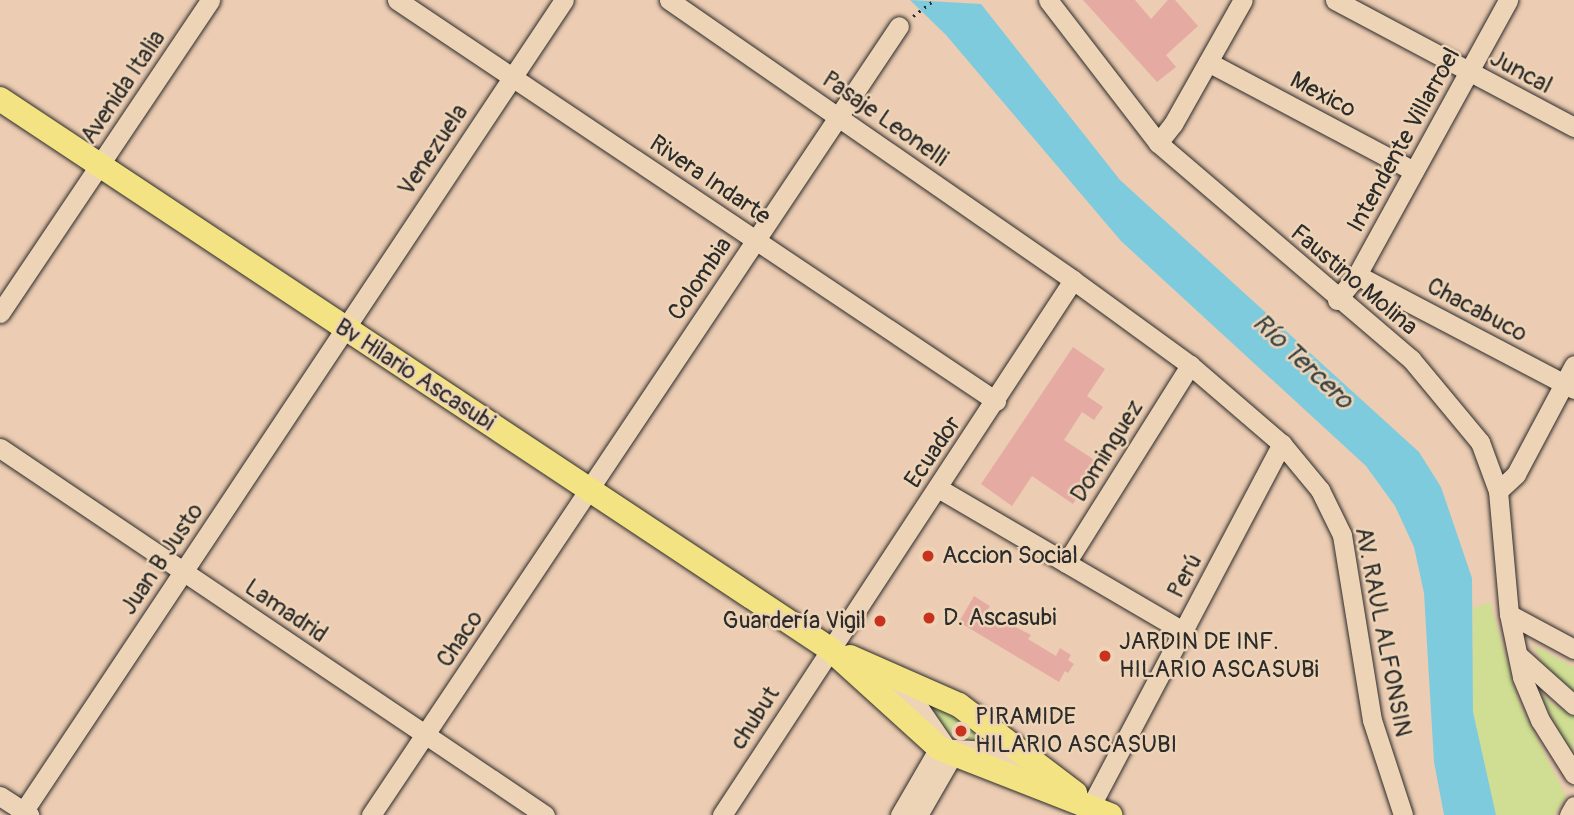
<!DOCTYPE html>
<meta charset="utf-8">
<style>
body{margin:0}
#map{position:relative;width:1574px;height:815px;overflow:hidden;background:#ecccb2;font-family:Pangolin,sans-serif}
div>[style]{position:absolute}
.green>*{inset:0;background:#cfde92}
.water>*{inset:0;background:#7fcbde}
.building>*{inset:0;background:#e5aba3}
.path>*{height:2.5px;margin-top:-1.25px;transform-origin:0;background:repeating-linear-gradient(90deg,#2b2b2b 0 2px,transparent 0 7px)}
.roads{filter:drop-shadow(0 0 2px #2b2b2b) drop-shadow(0 0 2px #2b2b2b)}
.minor>*{height:19px;margin:-9.5px;padding:0 9.5px;transform-origin:9.5px;border-radius:9.5px;background:#eed4b6}
.major>*{height:24px;margin:-12px;padding:0 12px;transform-origin:12px;border-radius:12px;background:#f4e382}
.dots>*{width:19px;height:19px;translate:-50% -50%;box-sizing:border-box;border:4px solid #eed4b6;border-radius:50%}
span{translate:-50% -50%;white-space:nowrap;text-align:center;line-height:1.15;-webkit-text-stroke:5px #eed4b6;paint-order:stroke}
.street-label{font-size:24px;color:#2b2b2b}
.poi-label{font-size:24px;color:#2b2b2b}
.left{translate:0 -50%;text-align:left}
.right{translate:-100% -50%;text-align:right}
.water-label{font-size:26px;color:#384346;font-style:italic}
</style>
<div id="map">
<div class="green">
<i style="clip-path:polygon(1490px 602px,1519px 703px,1566px 796px,1554px 815px,1496px 815px,1473px 712px,1473px 608px)"></i>
<i style="clip-path:polygon(1533px 645px,1574px 667px,1574px 692px,1543px 663px)"></i>
<i style="clip-path:polygon(1539px 691px,1552px 704px,1574px 716px,1573px 759px)"></i>
<i style="clip-path:polygon(933px 706px,964px 722px,993px 741px,970px 744px,954px 736px,941px 727px)"></i>
</div>
<div class="water">
<i style="clip-path:polygon(910px 0,981px 4px,1120px 180px,1419px 452px,1441px 487px,1472px 578px,1473px 712px,1496px 815px,1444px 815px,1434px 762px,1424px 593px,1414px 547px,1395px 506px,1366px 466px,1121px 241px,946px 35px)"></i>
</div>
<div class="building">
<i style="clip-path:polygon(1083px 0,1135px 0,1151px 19px,1168px 0,1175px 0,1198px 26px,1166px 55px,1176px 67px,1157px 82px)"></i>
<i style="clip-path:polygon(1073px 347px,1105px 369px,1087px 396px,1103px 407px,1094px 420px,1082px 412px,1064px 440px,1099px 463px,1073px 504px,1032px 476px,1012px 506px,981px 484px)"></i>
<i style="clip-path:polygon(974px 596px,990px 606px,986px 612px,1031px 635px,1028px 639px,1056px 656px,1060px 648px,1071px 655px,1068px 660px,1074px 664px,1068px 673px,1065px 671px,1059px 682px,959px 622px)"></i>
</div>
<div class="path">
<i style="left:913px;top:16px;width:26px;rotate:-37deg"></i>
</div>
<div class="roads">
<div class="minor">
<i style="left:397px;top:0;width:721px;rotate:33.8deg"></i>
<i style="left:669px;top:0;width:492px;rotate:34.7deg"></i>
<i style="left:1073px;top:280px;width:145px;rotate:36deg"></i>
<i style="left:1190px;top:365px;width:121px;rotate:40.7deg"></i>
<i style="left:1282px;top:444px;width:60px;rotate:50.4deg"></i>
<i style="left:1320px;top:490px;width:50px;rotate:63.9deg"></i>
<i style="left:1342px;top:535px;width:187px;rotate:80.8deg"></i>
<i style="left:1372px;top:720px;width:100px;rotate:71.9deg"></i>
<i style="left:1048px;top:0;width:180px;rotate:52.4deg"></i>
<i style="left:1158px;top:143px;width:333px;rotate:40.5deg"></i>
<i style="left:1411px;top:359px;width:108px;rotate:50.3deg"></i>
<i style="left:1480px;top:442px;width:52px;rotate:69.8deg"></i>
<i style="left:1498px;top:491px;width:123px;rotate:84.9deg"></i>
<i style="left:1509px;top:614px;width:64px;rotate:78.3deg"></i>
<i style="left:1522px;top:677px;width:47px;rotate:67.3deg"></i>
<i style="left:1540px;top:720px;width:64px;rotate:57.8deg"></i>
<i style="left:1335px;top:0;width:271px;rotate:28deg"></i>
<i style="left:1208px;top:62px;width:233px;rotate:27.9deg"></i>
<i style="left:1158px;top:143px;width:24px;rotate:-52deg"></i>
<i style="left:1173px;top:124px;width:142px;rotate:-60.6deg"></i>
<i style="left:1357px;top:275px;width:245px;rotate:27.7deg"></i>
<i style="left:1337px;top:300px;width:32px;rotate:-51deg"></i>
<i style="left:1357px;top:275px;width:314px;rotate:-61.2deg"></i>
<i style="left:0;top:313px;width:377px;rotate:-56.1deg"></i>
<i style="left:0;top:448px;width:657px;rotate:33.96deg"></i>
<i style="left:938px;top:488px;width:285px;rotate:30.3deg"></i>
<i style="left:1498px;top:491px;width:25px;rotate:-43deg"></i>
<i style="left:1516px;top:474px;width:123px;rotate:-62deg"></i>
<i style="left:1066px;top:563px;width:234px;rotate:-57.9deg"></i>
<i style="left:1509px;top:614px;width:74px;rotate:28.3deg"></i>
<i style="left:1518px;top:655px;width:75px;rotate:41.8deg"></i>
<i style="left:892px;top:678px;width:40px;rotate:48deg"></i>
<i style="left:919px;top:708px;width:58px;rotate:55.5deg"></i>
<i style="left:952px;top:756px;width:68px;rotate:120deg"></i>
<i style="left:0;top:796px;width:35px;rotate:33deg"></i>
<i style="left:21px;top:815px;width:979px;rotate:-56.33deg"></i>
<i style="left:371px;top:815px;width:949px;rotate:-56.21deg"></i>
<i style="left:722px;top:815px;width:640px;rotate:-56.73deg"></i>
<i style="left:900px;top:815px;width:78px;rotate:-59.8deg"></i>
<i style="left:939px;top:748px;width:50px;rotate:3.4deg"></i>
<i style="left:989px;top:751px;width:41px;rotate:15.4deg"></i>
<i style="left:1086px;top:815px;width:420px;rotate:-62.2deg"></i>
<i style="left:1569px;top:815px;width:10px;rotate:-61deg"></i>
</div>
<div class="major">
<i style="left:0;top:99px;width:996px;rotate:33.53deg"></i>
<i style="left:830px;top:649px;width:147px;rotate:42.2deg"></i>
<i style="left:939px;top:748px;width:184px;rotate:21.4deg"></i>
<i style="left:850px;top:657px;width:119px;rotate:23.8deg"></i>
<i style="left:959px;top:705px;width:146px;rotate:37.2deg"></i>
</div>
</div>
<div class="dots">
<i style="left:928px;top:556px;background:#c8321e"></i>
<i style="left:929px;top:618px;background:#c8321e"></i>
<i style="left:880px;top:621px;background:#c8321e"></i>
<i style="left:1105px;top:656px;background:#c8321e"></i>
<i style="left:961px;top:731px;background:#c8321e"></i>
</div>
<div class="street-label">
<span style="left:1521px;top:72px;rotate:28deg">Juncal</span>
<span style="left:123px;top:87px;rotate:-56deg">Avenida Italia</span>
<span style="left:1323px;top:95px;rotate:28deg">Mexico</span>
<span style="left:885px;top:119px;rotate:35deg">Pasaje Leonelli</span>
<span style="left:1404px;top:140px;rotate:-61deg">Intendente Villarroel</span>
<span style="left:433px;top:150px;rotate:-56deg">Venezuela</span>
<span style="left:710px;top:180px;rotate:34deg">Rivera Indarte</span>
<span style="left:700px;top:279px;rotate:-56deg">Colombia</span>
<span style="left:1354px;top:280px;rotate:40deg">Faustino Molina</span>
<span style="left:1477px;top:310px;rotate:28deg">Chacabuco</span>
<span style="left:415px;top:375px;rotate:33deg">Bv Hilario Ascasubi</span>
<span style="left:1107px;top:451px;rotate:-58deg">Dominguez</span>
<span style="left:933px;top:452px;rotate:-56deg">Ecuador</span>
<span style="left:162px;top:559px;rotate:-56deg">Juan B Justo</span>
<span style="left:1185px;top:576px;rotate:-62deg">Perú</span>
<span style="left:286px;top:611px;rotate:34deg">Lamadrid</span>
<span style="left:1383px;top:632px;rotate:79deg">AV. RAUL ALFONSIN</span>
<span style="left:460px;top:639px;rotate:-56deg">Chaco</span>
<span style="left:755px;top:718px;rotate:-57deg">chubut</span>
</div>
<div class="poi-label">
<span class="left" style="left:942px;top:556px">Accion Social</span>
<span class="left" style="left:943px;top:618px">D. Ascasubi</span>
<span class="right" style="left:866px;top:621px">Guardería Vigil</span>
<span class="left" style="left:1119px;top:656px">JARDIN DE INF.<br>HILARIO ASCASUBi</span>
<span class="left" style="left:975px;top:731px">PIRAMIDE<br>HILARIO ASCASUBI</span>
</div>
<div class="water-label">
<span style="left:1302px;top:362px;rotate:43deg">Río Tercero</span>
</div>
</div>
